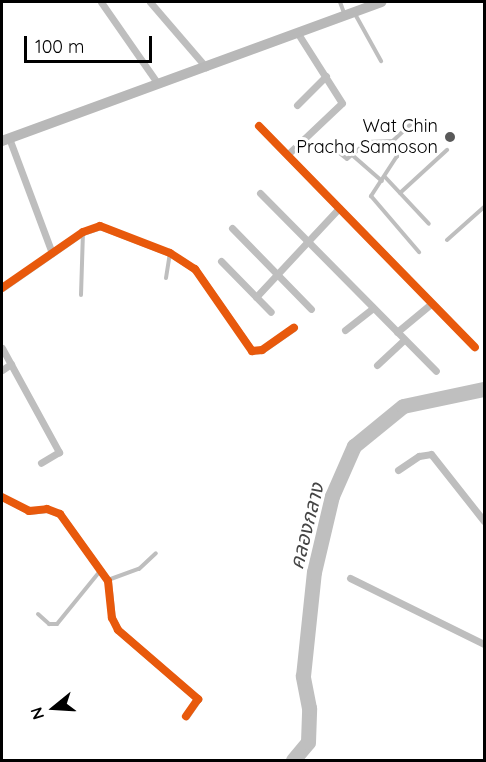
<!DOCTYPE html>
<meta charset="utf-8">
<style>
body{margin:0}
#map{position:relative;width:486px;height:762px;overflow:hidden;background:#fff;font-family:Quicksand,"Noto Sans Thai",sans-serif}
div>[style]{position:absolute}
.river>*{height:15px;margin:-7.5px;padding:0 7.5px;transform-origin:7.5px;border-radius:7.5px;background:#bfbfbf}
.lane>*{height:4px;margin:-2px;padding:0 2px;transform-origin:2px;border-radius:2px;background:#bebebe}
.street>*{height:7px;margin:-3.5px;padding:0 3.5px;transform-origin:3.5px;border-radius:3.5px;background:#bebebe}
.secondary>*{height:10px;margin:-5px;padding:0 5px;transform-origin:5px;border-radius:5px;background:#b8b8b8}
.cycleway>*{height:8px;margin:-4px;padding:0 4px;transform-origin:4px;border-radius:4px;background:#e8590c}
.dots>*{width:16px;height:16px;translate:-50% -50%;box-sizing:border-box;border:3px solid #fff;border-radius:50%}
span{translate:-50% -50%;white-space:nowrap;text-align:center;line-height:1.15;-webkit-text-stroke:6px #fff;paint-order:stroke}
.poi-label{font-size:18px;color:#000}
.right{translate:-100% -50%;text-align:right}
.water-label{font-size:20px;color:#444;font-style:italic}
.frame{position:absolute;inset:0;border:3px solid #000;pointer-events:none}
.north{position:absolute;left:24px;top:678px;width:60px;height:60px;-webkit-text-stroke:4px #fff;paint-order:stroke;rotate:252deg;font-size:16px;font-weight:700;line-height:24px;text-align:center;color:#000}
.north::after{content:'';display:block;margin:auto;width:21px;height:27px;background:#000;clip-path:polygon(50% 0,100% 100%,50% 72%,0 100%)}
.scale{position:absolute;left:24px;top:36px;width:128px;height:27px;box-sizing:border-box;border:3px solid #000;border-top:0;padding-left:8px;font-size:18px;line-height:21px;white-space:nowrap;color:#000;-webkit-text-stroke:4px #fff;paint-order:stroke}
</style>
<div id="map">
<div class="river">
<i style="left:293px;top:760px;width:23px;rotate:-50deg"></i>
<i style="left:308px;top:742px;width:34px;rotate:-88deg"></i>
<i style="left:309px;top:708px;width:33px;rotate:-101deg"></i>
<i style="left:303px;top:676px;width:105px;rotate:-84deg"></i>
<i style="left:314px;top:572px;width:78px;rotate:-76.7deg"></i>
<i style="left:332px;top:496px;width:55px;rotate:-66.3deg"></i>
<i style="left:354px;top:446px;width:63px;rotate:-39.2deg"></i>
<i style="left:403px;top:406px;width:83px;rotate:-11.9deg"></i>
</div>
<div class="lane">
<i style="left:340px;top:2px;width:12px;rotate:70deg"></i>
<i style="left:355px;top:14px;width:54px;rotate:61deg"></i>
<i style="left:411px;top:124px;width:25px;rotate:137deg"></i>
<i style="left:393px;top:141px;width:16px;rotate:75deg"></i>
<i style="left:397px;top:156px;width:48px;rotate:123deg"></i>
<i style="left:371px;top:196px;width:74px;rotate:49.4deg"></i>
<i style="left:338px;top:152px;width:11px;rotate:38deg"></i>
<i style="left:347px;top:159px;width:26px;rotate:-40deg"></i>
<i style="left:367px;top:142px;width:26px;rotate:-2deg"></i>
<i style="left:351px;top:154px;width:41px;rotate:41.1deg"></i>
<i style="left:385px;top:177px;width:64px;rotate:46.9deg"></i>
<i style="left:400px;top:193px;width:64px;rotate:-42.5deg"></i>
<i style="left:447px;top:240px;width:50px;rotate:-41.7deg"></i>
<i style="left:166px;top:278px;width:25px;rotate:-81deg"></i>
<i style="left:81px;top:295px;width:62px;rotate:-88.2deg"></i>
<i style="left:108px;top:580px;width:33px;rotate:-20deg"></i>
<i style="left:139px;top:569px;width:23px;rotate:-43deg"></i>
<i style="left:38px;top:614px;width:15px;rotate:42deg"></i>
<i style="left:49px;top:624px;width:8px"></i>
<i style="left:57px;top:624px;width:68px;rotate:-50.9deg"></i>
</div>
<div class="street">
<i style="left:101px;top:2px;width:100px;rotate:55.2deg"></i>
<i style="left:150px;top:2px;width:86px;rotate:49.3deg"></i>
<i style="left:297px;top:105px;width:41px;rotate:-45deg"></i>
<i style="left:259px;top:126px;width:309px;rotate:45.7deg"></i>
<i style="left:9px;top:138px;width:123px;rotate:69.5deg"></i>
<i style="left:288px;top:154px;width:74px;rotate:-43.4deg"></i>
<i style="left:342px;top:103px;width:84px;rotate:-122.4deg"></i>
<i style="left:260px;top:193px;width:250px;rotate:45.3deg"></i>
<i style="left:232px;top:228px;width:113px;rotate:45.7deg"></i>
<i style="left:221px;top:261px;width:71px;rotate:45.6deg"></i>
<i style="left:2px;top:288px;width:98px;rotate:-34.7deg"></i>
<i style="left:83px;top:232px;width:18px;rotate:-19deg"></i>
<i style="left:100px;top:226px;width:75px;rotate:21.1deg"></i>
<i style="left:170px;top:253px;width:30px;rotate:33deg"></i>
<i style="left:195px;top:269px;width:100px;rotate:55.2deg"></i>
<i style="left:252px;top:351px;width:10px;rotate:-6deg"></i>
<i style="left:262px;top:350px;width:39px;rotate:-35deg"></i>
<i style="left:256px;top:297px;width:122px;rotate:-47deg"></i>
<i style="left:345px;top:330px;width:36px;rotate:-38deg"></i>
<i style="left:397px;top:332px;width:45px;rotate:-39.6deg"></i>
<i style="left:2px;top:348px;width:119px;rotate:61.3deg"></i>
<i style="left:59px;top:452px;width:21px;rotate:149deg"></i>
<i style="left:377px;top:365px;width:37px;rotate:-43deg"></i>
<i style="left:2px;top:370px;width:11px;rotate:-34deg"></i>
<i style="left:398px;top:470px;width:25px;rotate:-34deg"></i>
<i style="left:419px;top:456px;width:12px;rotate:-9deg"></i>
<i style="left:431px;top:454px;width:85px;rotate:51.7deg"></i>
<i style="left:2px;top:497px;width:30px;rotate:27deg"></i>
<i style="left:29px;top:511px;width:18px;rotate:-6deg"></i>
<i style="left:47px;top:509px;width:14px;rotate:21deg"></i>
<i style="left:60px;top:514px;width:82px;rotate:54.4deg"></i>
<i style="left:108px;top:581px;width:37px;rotate:84deg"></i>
<i style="left:112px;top:618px;width:13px;rotate:63deg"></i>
<i style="left:118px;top:630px;width:106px;rotate:40.8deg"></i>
<i style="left:198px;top:699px;width:21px;rotate:125deg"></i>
<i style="left:350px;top:578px;width:149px;rotate:26.2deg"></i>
</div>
<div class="secondary">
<i style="left:2px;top:141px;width:404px;rotate:-20.1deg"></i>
</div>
<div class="cycleway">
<i style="left:259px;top:126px;width:309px;rotate:45.7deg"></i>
<i style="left:2px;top:288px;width:98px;rotate:-34.7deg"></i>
<i style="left:83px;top:232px;width:18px;rotate:-19deg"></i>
<i style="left:100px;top:226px;width:75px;rotate:21.1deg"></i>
<i style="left:170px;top:253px;width:30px;rotate:33deg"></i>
<i style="left:195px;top:269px;width:100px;rotate:55.2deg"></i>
<i style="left:252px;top:351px;width:10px;rotate:-6deg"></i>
<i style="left:262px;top:350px;width:39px;rotate:-35deg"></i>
<i style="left:2px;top:497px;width:30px;rotate:27deg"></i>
<i style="left:29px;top:511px;width:18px;rotate:-6deg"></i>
<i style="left:47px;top:509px;width:14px;rotate:21deg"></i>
<i style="left:60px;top:514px;width:82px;rotate:54.4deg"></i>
<i style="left:108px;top:581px;width:37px;rotate:84deg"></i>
<i style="left:112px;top:618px;width:13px;rotate:63deg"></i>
<i style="left:118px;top:630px;width:106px;rotate:40.8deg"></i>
<i style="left:198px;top:699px;width:21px;rotate:125deg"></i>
</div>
<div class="dots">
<i style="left:450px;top:137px;background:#595959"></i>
</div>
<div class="poi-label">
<span class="right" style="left:438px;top:137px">Wat Chin<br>Pracha Samoson</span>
</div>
<div class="water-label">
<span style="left:306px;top:526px;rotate:-76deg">คลองกลาง</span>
</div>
<div class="frame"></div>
<div class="north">N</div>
<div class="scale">100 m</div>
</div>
